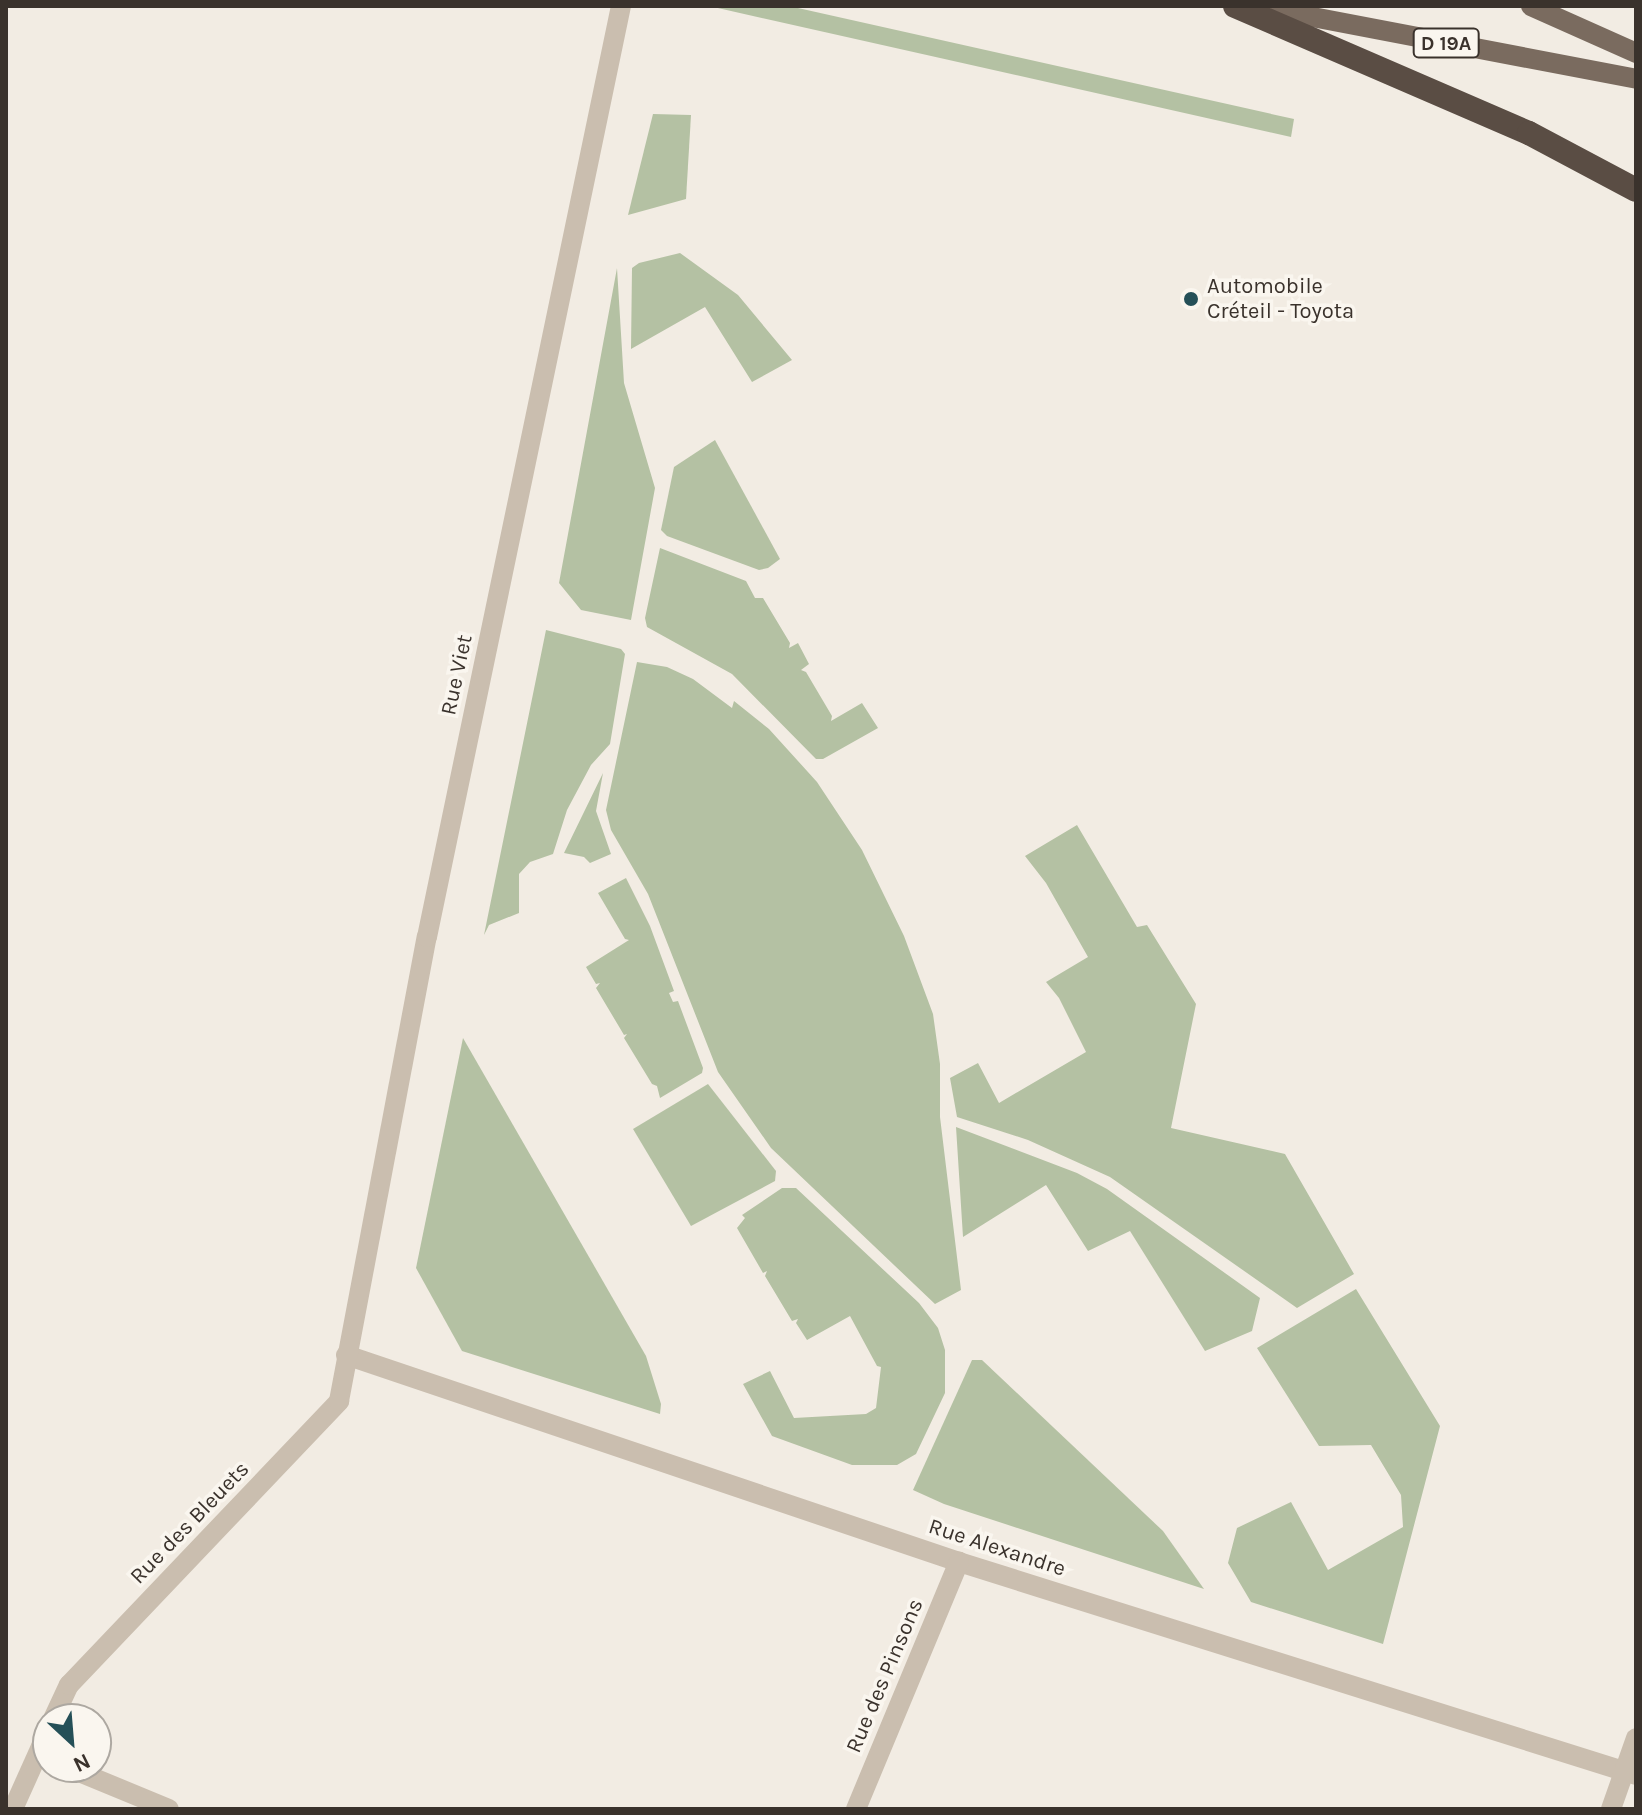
<!DOCTYPE html>
<meta charset="utf-8">
<style>
body{margin:0}
#map{position:relative;width:1642px;height:1815px;overflow:hidden;background:#f2ece3;font-family:Karla,sans-serif}
div>[style]{position:absolute}
.green>*{inset:0;background:#b4c1a3}
.minor>*{height:20px;margin:-10px;padding:0 10px;transform-origin:10px;border-radius:10px;background:#cabeaf}
.major>*{height:20px;margin:-10px;padding:0 10px;transform-origin:10px;border-radius:10px;background:#7a6b5f}
.highway>*{height:24px;margin:-12px;padding:0 12px;transform-origin:12px;border-radius:12px;background:#5a4d44}
.dots>*{width:22px;height:22px;translate:-50% -50%;box-sizing:border-box;border:4px solid #faf6ef;border-radius:50%}
span{translate:-50% -50%;white-space:nowrap;text-align:center;line-height:1.15;-webkit-text-stroke:7px #faf6ef;paint-order:stroke}
.shield-label span{padding:2px 6px;background:#faf6ef;border:2px solid;border-radius:6px;-webkit-text-stroke-width:0}
.shield-label{font-size:20px;color:#3a322c;font-weight:700}
.poi-label{font-size:22px;color:#3a322c}
.left{translate:0 -50%;text-align:left}
.street-label{font-size:22px;color:#3a322c}
.frame{position:absolute;inset:0;border:8px solid #3a322c;pointer-events:none}
.north{position:absolute;left:32px;top:1703px;width:80px;height:80px;box-sizing:border-box;background:#faf6ef;border:2px solid #ada8a1;border-radius:50%;rotate:154deg;font-size:22px;font-weight:700;line-height:32px;text-align:center;color:#3a322c}
.north::after{content:'';display:block;margin:auto;width:28px;height:36px;background:#255058;clip-path:polygon(50% 0,100% 100%,50% 72%,0 100%)}
</style>
<div id="map">
<div class="green">
<i style="clip-path:polygon(709px 6px,789px 6px,1294px 119px,1291px 137px)"></i>
<i style="clip-path:polygon(653px 114px,691px 115px,686px 199px,628px 215px)"></i>
<i style="clip-path:polygon(680px 253px,738px 295px,792px 360px,752px 382px,705px 307px,631px 349px,632px 268px,639px 263px)"></i>
<i style="clip-path:polygon(617px 268px,624px 383px,655px 488px,631px 620px,581px 610px,559px 583px)"></i>
<i style="clip-path:polygon(715px 440px,780px 559px,768px 568px,759px 570px,667px 536px,661px 530px,674px 467px)"></i>
<i style="clip-path:polygon(660px 548px,746px 581px,755px 598px,763px 598px,790px 643px,789px 648px,798px 643px,809px 664px,801px 670px,806px 672px,832px 716px,831px 721px,862px 703px,878px 728px,823px 759px,816px 759px,732px 674px,647px 627px,645px 618px)"></i>
<i style="clip-path:polygon(546px 630px,621px 649px,625px 654px,610px 744px,591px 765px,567px 810px,553px 854px,530px 862px,519px 874px,519px 913px,489px 925px,484px 935px)"></i>
<i style="clip-path:polygon(637px 662px,667px 667px,693px 679px,732px 708px,734px 701px,769px 729px,817px 782px,862px 850px,904px 936px,933px 1014px,940px 1064px,940px 1117px,961px 1290px,935px 1304px,771px 1148px,718px 1072px,648px 894px,611px 830px,606px 810px)"></i>
<i style="clip-path:polygon(603px 773px,596px 811px,611px 854px,590px 863px,584px 857px,564px 853px)"></i>
<i style="clip-path:polygon(1077px 825px,1137px 927px,1147px 925px,1196px 1004px,1171px 1128px,1285px 1154px,1354px 1274px,1297px 1308px,1110px 1177px,1028px 1140px,957px 1117px,950px 1078px,978px 1063px,999px 1103px,1086px 1052px,1059px 998px,1046px 982px,1088px 957px,1046px 883px,1025px 856px)"></i>
<i style="clip-path:polygon(626px 878px,650px 926px,674px 991px,669px 993px,673px 1002px,678px 1001px,703px 1068px,702px 1073px,660px 1098px,657px 1086px,652px 1084px,624px 1038px,627px 1034px,624px 1035px,596px 988px,600px 983px,596px 984px,586px 967px,629px 940px,625px 939px,598px 893px)"></i>
<i style="clip-path:polygon(463px 1038px,646px 1356px,661px 1404px,660px 1414px,462px 1351px,416px 1268px)"></i>
<i style="clip-path:polygon(708px 1084px,776px 1171px,775px 1181px,691px 1226px,633px 1129px)"></i>
<i style="clip-path:polygon(956px 1127px,1077px 1173px,1107px 1189px,1260px 1298px,1252px 1331px,1205px 1351px,1130px 1231px,1088px 1251px,1046px 1185px,963px 1237px)"></i>
<i style="clip-path:polygon(782px 1188px,796px 1188px,919px 1303px,938px 1328px,945px 1350px,945px 1393px,916px 1454px,897px 1465px,852px 1465px,772px 1436px,743px 1384px,770px 1371px,794px 1418px,866px 1414px,876px 1408px,881px 1367px,877px 1366px,850px 1316px,807px 1340px,796px 1323px,798px 1319px,792px 1321px,765px 1276px,767px 1271px,763px 1273px,737px 1228px,745px 1218px,742px 1215px)"></i>
<i style="clip-path:polygon(1356px 1289px,1440px 1426px,1383px 1644px,1251px 1602px,1228px 1563px,1237px 1528px,1291px 1502px,1328px 1570px,1403px 1527px,1401px 1495px,1371px 1445px,1319px 1446px,1257px 1348px)"></i>
<i style="clip-path:polygon(972px 1360px,982px 1360px,1163px 1531px,1204px 1589px,944px 1504px,913px 1490px)"></i>
</div>
<div class="minor">
<i style="left:346px;top:1355px;width:647px;rotate:18.66deg"></i>
<i style="left:959px;top:1562px;width:710px;rotate:17.46deg"></i>
<i style="left:53px;top:1719px;width:38px;rotate:-65deg"></i>
<i style="left:69px;top:1685px;width:392px;rotate:-46.4deg"></i>
<i style="left:339px;top:1401px;width:472px;rotate:-79.3deg"></i>
<i style="left:427px;top:937px;width:951px;rotate:-78.23deg"></i>
<i style="left:67px;top:1767px;width:110px;rotate:22.4deg"></i>
<i style="left:13px;top:1809px;width:85px;rotate:-65.8deg"></i>
<i style="left:856px;top:1809px;width:268px;rotate:-67.4deg"></i>
<i style="left:1611px;top:1809px;width:75px;rotate:-70.6deg"></i>
</div>
<div class="major">
<i style="left:1255px;top:6px;width:388px;rotate:10.8deg"></i>
<i style="left:1531px;top:6px;width:115px;rotate:24.1deg"></i>
</div>
<div class="highway">
<i style="left:1235px;top:6px;width:320px;rotate:23.4deg"></i>
<i style="left:1529px;top:133px;width:121px;rotate:28deg"></i>
</div>
<div class="dots">
<i style="left:1191px;top:299px;background:#255058"></i>
</div>
<div class="shield-label">
<span style="left:1446px;top:43px">D 19A</span>
</div>
<div class="poi-label">
<span class="left" style="left:1207px;top:299px">Automobile<br>Créteil - Toyota</span>
</div>
<div class="street-label">
<span style="left:457px;top:675px;rotate:-78deg">Rue Viet</span>
<span style="left:190px;top:1523px;rotate:-46deg">Rue des Bleuets</span>
<span style="left:997px;top:1548px;rotate:18deg">Rue Alexandre</span>
<span style="left:885px;top:1676px;rotate:-67deg">Rue des Pinsons</span>
</div>
<div class="frame"></div>
<div class="north">N</div>
</div>
